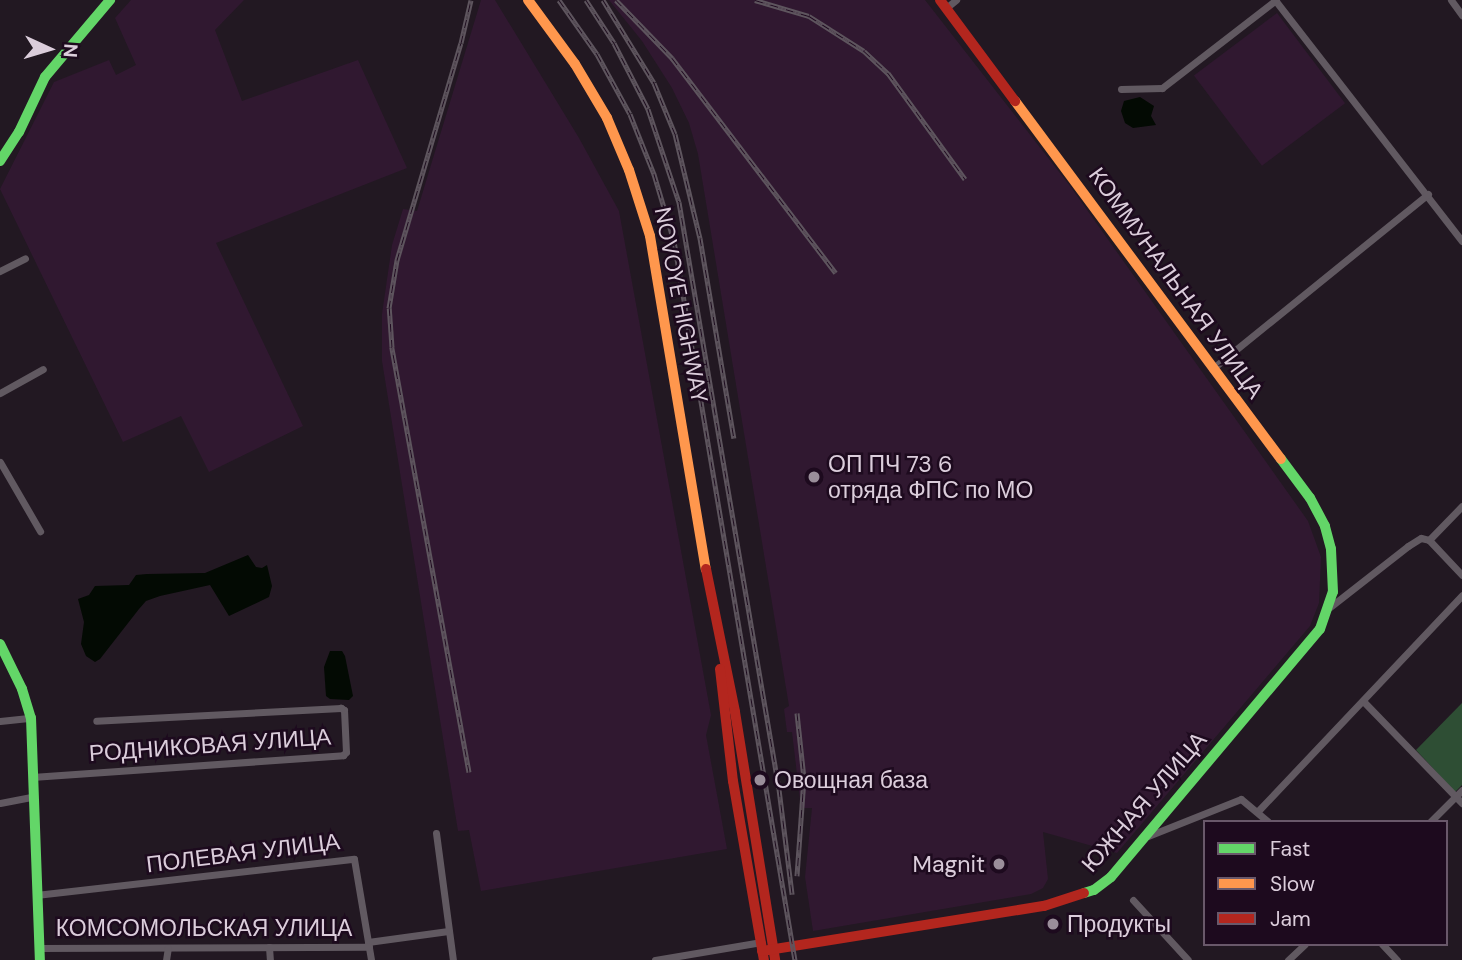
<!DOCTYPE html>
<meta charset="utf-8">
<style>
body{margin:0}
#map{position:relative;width:1462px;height:960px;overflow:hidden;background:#221822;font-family:"DM Sans",sans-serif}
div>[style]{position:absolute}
.built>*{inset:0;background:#301830;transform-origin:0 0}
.forest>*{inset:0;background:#2e4e34}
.water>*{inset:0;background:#030a03}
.street>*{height:7px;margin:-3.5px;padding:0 3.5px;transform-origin:3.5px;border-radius:3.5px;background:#615961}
.fast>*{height:10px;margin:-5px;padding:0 5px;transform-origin:5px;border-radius:5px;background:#63d668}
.slow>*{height:10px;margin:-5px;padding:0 5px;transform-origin:5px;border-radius:5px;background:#ff974d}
.jam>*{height:10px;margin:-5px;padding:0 5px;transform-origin:5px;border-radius:5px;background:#b3261e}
.rail>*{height:5px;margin-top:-2.5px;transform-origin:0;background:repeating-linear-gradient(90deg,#1d0a1e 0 8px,#5e555e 0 16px);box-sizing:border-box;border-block:2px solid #5e555e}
.dots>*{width:19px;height:19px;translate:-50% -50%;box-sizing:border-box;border:4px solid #1d0a1e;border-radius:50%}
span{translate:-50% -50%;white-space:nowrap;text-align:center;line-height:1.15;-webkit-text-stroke:5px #1d0a1e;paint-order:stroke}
.street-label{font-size:23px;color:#dbcddb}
.poi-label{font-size:23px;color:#dbcddb}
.left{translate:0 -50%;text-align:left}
.right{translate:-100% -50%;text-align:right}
.legend{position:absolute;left:1203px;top:820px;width:245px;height:126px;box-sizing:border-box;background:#1d0a1e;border:2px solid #69586a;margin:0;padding:9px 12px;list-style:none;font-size:21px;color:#dbcddb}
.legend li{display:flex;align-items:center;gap:14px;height:35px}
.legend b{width:35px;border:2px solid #69586a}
.north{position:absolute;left:14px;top:14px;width:70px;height:70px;-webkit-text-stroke:5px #1d0a1e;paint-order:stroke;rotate:94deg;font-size:19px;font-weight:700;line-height:28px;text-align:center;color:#dbcddb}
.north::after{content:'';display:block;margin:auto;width:24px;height:32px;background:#dbcddb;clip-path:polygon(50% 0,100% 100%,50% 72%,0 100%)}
</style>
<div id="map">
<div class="built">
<i style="clip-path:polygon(131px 0,244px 0,215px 30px,242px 101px,358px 60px,407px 168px,216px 243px,303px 426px,209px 472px,181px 416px,123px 442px,0 189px,54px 82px,109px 60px,116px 75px,136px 65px,115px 18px)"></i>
<i style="clip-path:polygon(481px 0,495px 0,579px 138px,619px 211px,711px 715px,706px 735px,727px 849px,481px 891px,469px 830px,458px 831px,382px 361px,382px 314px,392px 245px,403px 209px,417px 211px)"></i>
<i style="clip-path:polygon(609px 0,925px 0,1070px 186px,1308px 521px,1321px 557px,1319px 603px,1310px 626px,1117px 853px,1043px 832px,1048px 879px,1043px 888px,1031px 894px,813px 931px,805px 877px,812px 808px,801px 808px,792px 732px,787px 732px,784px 709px,789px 706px,698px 154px,689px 123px,672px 88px,642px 41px)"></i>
<i style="left:1277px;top:13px;width:113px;height:104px;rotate:53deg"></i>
</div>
<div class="forest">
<i style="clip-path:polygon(1462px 703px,1462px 785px,1455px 792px,1416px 750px)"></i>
</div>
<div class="water">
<i style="clip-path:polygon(1140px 97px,1154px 106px,1151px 116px,1156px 125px,1133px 128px,1125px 123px,1121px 111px,1124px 101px)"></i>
<i style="clip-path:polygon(248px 555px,256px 567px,262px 568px,267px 565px,272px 586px,269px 597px,229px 616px,210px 585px,160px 596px,146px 601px,139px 609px,100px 659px,95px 662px,86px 656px,81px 644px,84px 622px,78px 599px,89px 595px,95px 586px,129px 585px,136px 575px,147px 574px,205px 573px)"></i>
<i style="clip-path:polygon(330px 651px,342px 651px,345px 656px,353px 696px,349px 700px,330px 699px,326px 696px,324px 667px)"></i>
</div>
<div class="street">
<i style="left:1275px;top:0;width:305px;rotate:52.2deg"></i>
<i style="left:1451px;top:0;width:19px;rotate:54deg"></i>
<i style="left:946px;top:8px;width:13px;rotate:-39deg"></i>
<i style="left:1121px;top:89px;width:41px;rotate:-1.4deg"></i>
<i style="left:1162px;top:88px;width:144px;rotate:-37.7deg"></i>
<i style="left:0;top:271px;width:28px;rotate:-27deg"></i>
<i style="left:1212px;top:369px;width:278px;rotate:-39deg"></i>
<i style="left:0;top:393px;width:49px;rotate:-29.2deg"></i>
<i style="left:0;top:462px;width:80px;rotate:59.9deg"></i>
<i style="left:1429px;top:540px;width:48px;rotate:46.7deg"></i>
<i style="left:1330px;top:607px;width:99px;rotate:-38deg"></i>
<i style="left:1408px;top:546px;width:15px;rotate:-32deg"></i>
<i style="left:1421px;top:538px;width:8px;rotate:14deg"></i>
<i style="left:1429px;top:540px;width:47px;rotate:-45.9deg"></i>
<i style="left:1364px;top:702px;width:141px;rotate:45.9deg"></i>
<i style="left:0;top:721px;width:31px;rotate:-6deg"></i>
<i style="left:32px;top:777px;width:312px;rotate:-4deg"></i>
<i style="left:343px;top:755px;width:4px;rotate:-45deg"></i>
<i style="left:346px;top:752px;width:42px;rotate:-92.7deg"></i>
<i style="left:344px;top:710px;width:4px;rotate:-146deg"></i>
<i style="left:341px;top:708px;width:245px;rotate:177deg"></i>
<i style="left:0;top:803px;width:33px;rotate:-11deg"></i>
<i style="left:1258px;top:811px;width:297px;rotate:-46.6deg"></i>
<i style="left:1430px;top:822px;width:45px;rotate:-45deg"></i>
<i style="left:436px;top:833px;width:128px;rotate:82.4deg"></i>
<i style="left:1148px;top:836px;width:100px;rotate:-21.7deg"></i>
<i style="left:1241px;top:799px;width:35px;rotate:40deg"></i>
<i style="left:36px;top:895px;width:320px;rotate:-6.5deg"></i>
<i style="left:354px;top:859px;width:102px;rotate:80.4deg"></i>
<i style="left:1133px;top:900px;width:81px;rotate:47.5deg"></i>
<i style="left:368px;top:942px;width:81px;rotate:-7.8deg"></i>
<i style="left:1382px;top:944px;width:22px;rotate:47deg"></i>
<i style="left:269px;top:947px;width:13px;rotate:86deg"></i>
<i style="left:39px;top:948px;width:330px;rotate:-0.2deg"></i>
<i style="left:166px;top:960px;width:12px;rotate:-81deg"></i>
<i style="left:655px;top:960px;width:108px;rotate:-9.6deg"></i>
<i style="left:1288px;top:960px;width:23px;rotate:-43deg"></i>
</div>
<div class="fast">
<i style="left:0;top:161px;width:35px;rotate:-57deg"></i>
<i style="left:19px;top:132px;width:61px;rotate:-64.7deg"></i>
<i style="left:45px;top:77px;width:101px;rotate:-49.8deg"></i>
<i style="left:0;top:644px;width:50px;rotate:63.9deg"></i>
<i style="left:22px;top:689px;width:30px;rotate:73deg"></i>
<i style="left:31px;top:718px;width:242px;rotate:87.9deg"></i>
<i style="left:1084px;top:893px;width:10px;rotate:-17deg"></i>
<i style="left:1094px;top:890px;width:21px;rotate:-37deg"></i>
<i style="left:1111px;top:877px;width:324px;rotate:-49.9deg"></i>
<i style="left:1320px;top:629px;width:39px;rotate:-71deg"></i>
<i style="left:1333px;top:592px;width:43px;rotate:-92.7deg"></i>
<i style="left:1331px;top:549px;width:24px;rotate:-105deg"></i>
<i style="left:1325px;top:526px;width:32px;rotate:-118deg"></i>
<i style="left:1310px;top:498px;width:49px;rotate:-126.6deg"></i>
</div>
<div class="slow">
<i style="left:528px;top:0;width:79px;rotate:53.7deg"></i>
<i style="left:575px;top:64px;width:63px;rotate:59.3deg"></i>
<i style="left:607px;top:118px;width:56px;rotate:67.1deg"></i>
<i style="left:629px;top:170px;width:69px;rotate:72.3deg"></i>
<i style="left:650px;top:236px;width:338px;rotate:80.5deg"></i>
<i style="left:1015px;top:101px;width:446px;rotate:53.4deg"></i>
</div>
<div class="jam">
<i style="left:940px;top:0;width:126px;rotate:53.4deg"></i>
<i style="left:706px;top:569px;width:146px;rotate:78.5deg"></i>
<i style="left:735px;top:712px;width:251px;rotate:80.8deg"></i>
<i style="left:720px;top:669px;width:113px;rotate:83.4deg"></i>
<i style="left:733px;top:781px;width:182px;rotate:80.2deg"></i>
<i style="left:762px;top:951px;width:286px;rotate:-9.1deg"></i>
<i style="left:1044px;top:906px;width:42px;rotate:-18deg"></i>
</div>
<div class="rail">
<i style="left:559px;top:0;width:66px;rotate:54.9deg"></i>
<i style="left:597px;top:54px;width:68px;rotate:61.2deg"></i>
<i style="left:630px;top:114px;width:65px;rotate:68.2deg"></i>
<i style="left:654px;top:174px;width:70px;rotate:73.4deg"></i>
<i style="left:674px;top:241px;width:729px;rotate:80.45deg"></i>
<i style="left:586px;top:0;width:51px;rotate:56.9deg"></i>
<i style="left:614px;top:43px;width:74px;rotate:62.7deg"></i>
<i style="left:648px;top:109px;width:98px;rotate:71.6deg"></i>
<i style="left:679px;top:202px;width:595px;rotate:80.33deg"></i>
<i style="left:779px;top:789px;width:106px;rotate:82.9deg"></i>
<i style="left:603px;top:0;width:97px;rotate:58.4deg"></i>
<i style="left:654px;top:83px;width:55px;rotate:67.6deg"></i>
<i style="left:675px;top:134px;width:107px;rotate:76.5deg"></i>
<i style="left:700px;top:238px;width:203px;rotate:80.4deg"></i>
<i style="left:616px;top:0;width:81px;rotate:46deg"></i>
<i style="left:672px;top:58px;width:270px;rotate:52.7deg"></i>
<i style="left:755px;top:0;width:56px;rotate:16.5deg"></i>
<i style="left:809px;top:16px;width:65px;rotate:32.5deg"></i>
<i style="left:864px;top:51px;width:33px;rotate:43deg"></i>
<i style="left:888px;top:73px;width:131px;rotate:54deg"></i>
<i style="left:797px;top:713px;width:65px;rotate:83.9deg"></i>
<i style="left:804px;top:778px;width:98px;rotate:94.1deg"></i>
<i style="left:469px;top:772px;width:432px;rotate:-100.3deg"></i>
<i style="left:392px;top:347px;width:39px;rotate:-94deg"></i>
<i style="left:389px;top:308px;width:49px;rotate:-80.5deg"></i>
<i style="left:397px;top:260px;width:226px;rotate:-73.6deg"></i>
<i style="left:461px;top:43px;width:44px;rotate:-76.9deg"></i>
</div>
<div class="dots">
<i style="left:814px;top:477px;background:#9a8e9a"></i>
<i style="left:760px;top:780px;background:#9a8e9a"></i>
<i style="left:999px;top:864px;background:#9a8e9a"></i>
<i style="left:1053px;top:924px;background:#9a8e9a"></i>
</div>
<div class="street-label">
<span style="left:1176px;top:283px;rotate:54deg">КОММУНАЛЬНАЯ УЛИЦА</span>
<span style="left:681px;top:305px;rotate:79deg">NOVOYE HIGHWAY</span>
<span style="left:210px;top:745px;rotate:-4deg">РОДНИКОВАЯ УЛИЦА</span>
<span style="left:1144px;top:802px;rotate:-49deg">ЮЖНАЯ УЛИЦА</span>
<span style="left:243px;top:853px;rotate:-7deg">ПОЛЕВАЯ УЛИЦА</span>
<span style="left:204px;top:928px">КОМСОМОЛЬСКАЯ УЛИЦА</span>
</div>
<div class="poi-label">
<span class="left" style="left:828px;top:477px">ОП ПЧ 73 6<br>отряда ФПС по МО</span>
<span class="left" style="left:774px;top:780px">Овощная база</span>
<span class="right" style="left:985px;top:864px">Magnit</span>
<span class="left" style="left:1067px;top:924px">Продукты</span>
</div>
<ul class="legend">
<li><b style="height:9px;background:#63d668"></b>Fast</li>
<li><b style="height:9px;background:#ff974d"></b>Slow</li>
<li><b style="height:9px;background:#b3261e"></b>Jam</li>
</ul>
<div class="north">N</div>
</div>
